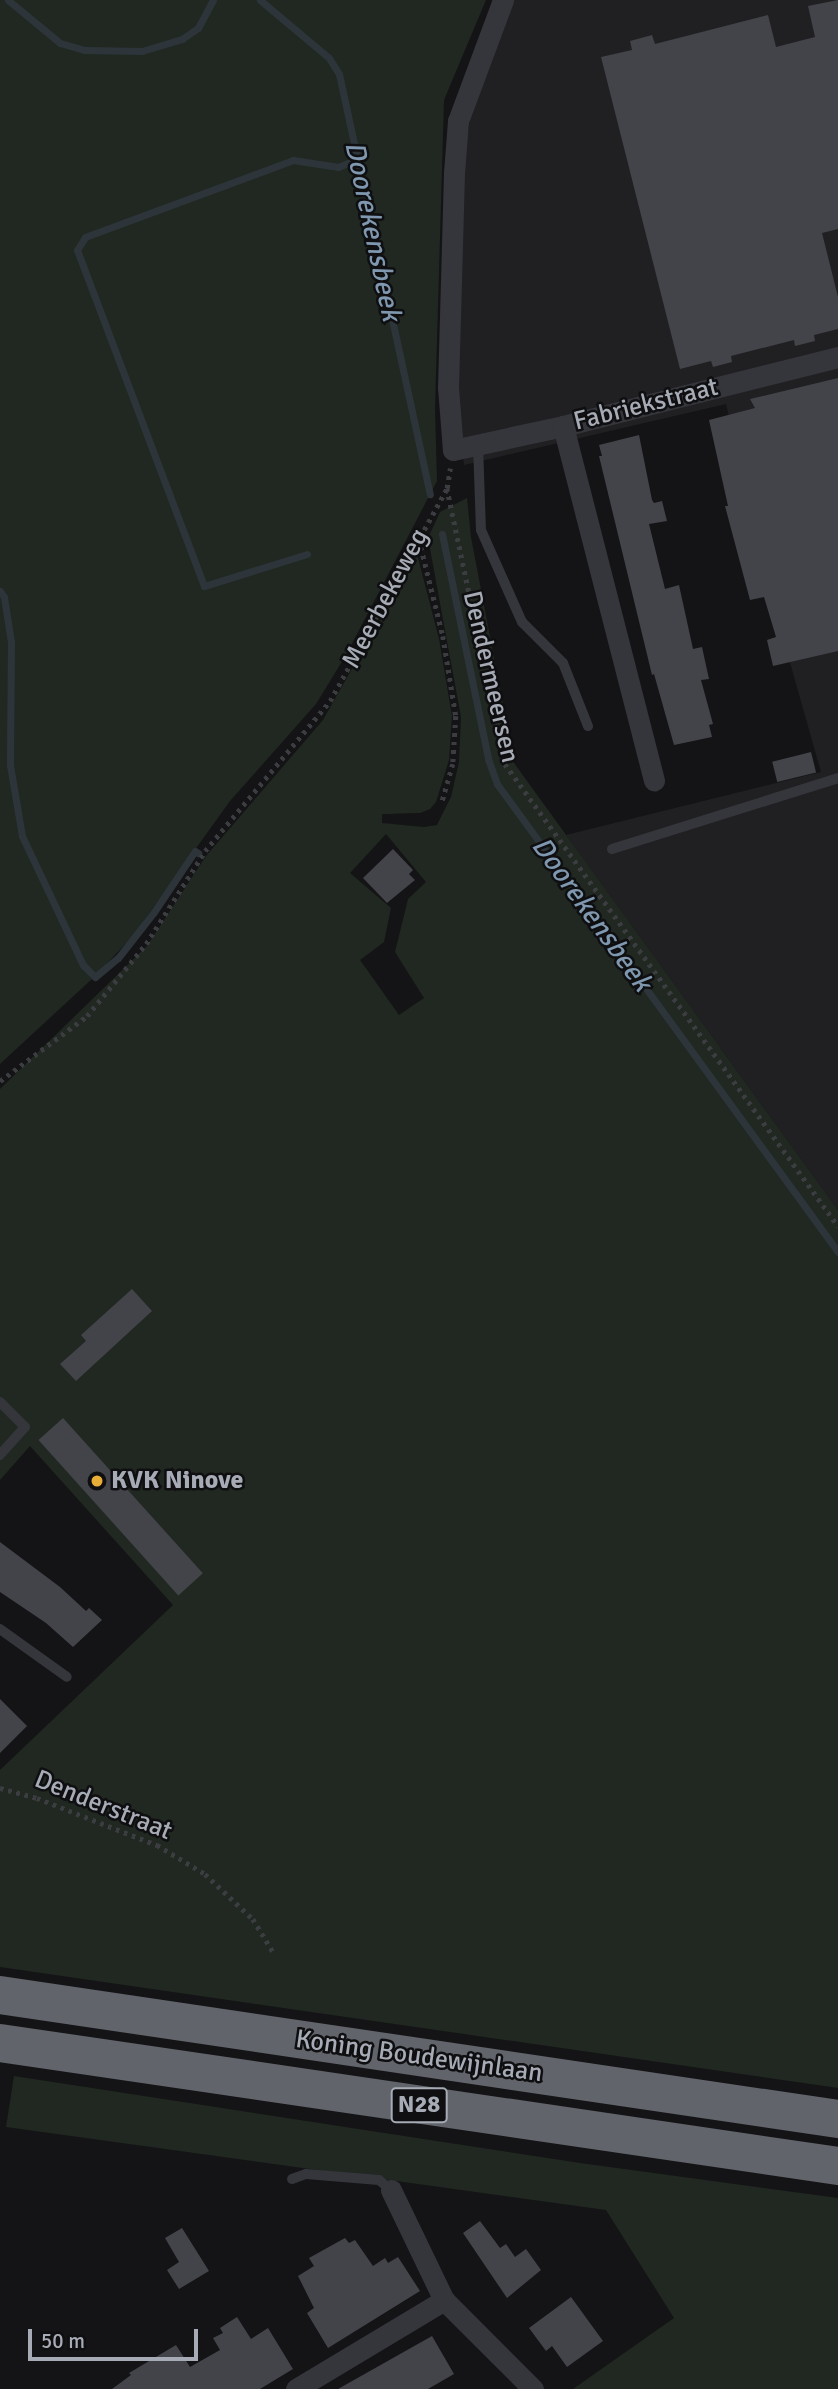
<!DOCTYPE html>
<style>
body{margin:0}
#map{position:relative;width:838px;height:2389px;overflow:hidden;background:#141416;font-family:Signika,sans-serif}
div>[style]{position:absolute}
.built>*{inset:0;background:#202023}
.green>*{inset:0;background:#202821}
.stream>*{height:7px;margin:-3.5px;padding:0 3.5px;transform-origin:3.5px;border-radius:3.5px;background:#2d353b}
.building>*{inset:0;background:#434449;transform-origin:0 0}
.path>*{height:4.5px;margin-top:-2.25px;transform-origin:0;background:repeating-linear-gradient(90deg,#3b3d41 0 3.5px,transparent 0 8.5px)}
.lane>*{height:10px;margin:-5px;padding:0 5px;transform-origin:5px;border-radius:5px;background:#35363b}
.street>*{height:21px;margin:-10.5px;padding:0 10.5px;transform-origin:10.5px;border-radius:10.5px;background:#35363b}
.highway>*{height:38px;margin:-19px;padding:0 19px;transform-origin:19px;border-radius:19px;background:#61646b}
.dots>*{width:19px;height:19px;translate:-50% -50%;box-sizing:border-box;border:4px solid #0f0f11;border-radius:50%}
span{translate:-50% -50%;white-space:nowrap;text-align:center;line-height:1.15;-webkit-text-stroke:5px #0f0f11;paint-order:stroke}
.shield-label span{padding:2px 5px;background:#0f0f11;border:2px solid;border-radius:5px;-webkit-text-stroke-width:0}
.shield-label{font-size:24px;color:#a6abb5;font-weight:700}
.street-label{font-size:26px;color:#a6abb5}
.poi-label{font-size:26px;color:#a6abb5;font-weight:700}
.left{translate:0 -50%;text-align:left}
.water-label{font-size:28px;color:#7f98af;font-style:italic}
.scale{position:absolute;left:28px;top:2329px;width:170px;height:32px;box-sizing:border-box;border:4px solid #a6abb5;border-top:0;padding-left:9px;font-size:21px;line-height:24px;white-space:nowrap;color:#a6abb5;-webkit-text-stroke:5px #0f0f11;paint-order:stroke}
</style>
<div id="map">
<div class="built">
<i style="clip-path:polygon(512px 0,838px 0,838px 1210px,566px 835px,821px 772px,789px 659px,726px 404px,464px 465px,458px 404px,463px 164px,471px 112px)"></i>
</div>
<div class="green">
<i style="clip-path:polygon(0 0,486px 0,444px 100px,435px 409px,437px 481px,346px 655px,316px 704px,230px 801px,133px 936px,93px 978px,0 1064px)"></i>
<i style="clip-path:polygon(evenodd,467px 498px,471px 537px,514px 763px,838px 1210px,838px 2088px,0 1967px,0 1770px,173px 1605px,30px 1446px,0 1480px,0 1089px,147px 946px,206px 856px,323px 720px,417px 554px,439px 639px,452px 716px,449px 760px,436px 802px,430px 809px,420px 813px,382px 814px,382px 823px,424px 827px,437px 825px,451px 797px,459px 762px,461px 717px,428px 538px,440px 512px,467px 498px,386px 834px,426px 882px,408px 899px,395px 952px,424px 998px,399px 1015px,360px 960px,384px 942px,391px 908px,350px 873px,386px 834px)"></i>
<i style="clip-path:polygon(14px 2076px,580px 2163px,838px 2198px,838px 2389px,573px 2389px,674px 2318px,606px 2210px,6px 2127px)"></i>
</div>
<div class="stream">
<i style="left:8px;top:0;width:67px;rotate:39.6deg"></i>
<i style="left:60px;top:43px;width:26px;rotate:16deg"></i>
<i style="left:85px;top:50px;width:57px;rotate:1deg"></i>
<i style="left:142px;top:51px;width:42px;rotate:-16.7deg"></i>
<i style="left:182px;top:39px;width:19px;rotate:-35deg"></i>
<i style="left:198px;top:28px;width:32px;rotate:-62deg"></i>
<i style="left:260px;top:0;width:90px;rotate:40deg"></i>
<i style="left:329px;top:58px;width:19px;rotate:58deg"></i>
<i style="left:339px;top:74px;width:430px;rotate:77.8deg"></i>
<i style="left:442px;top:534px;width:230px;rotate:78.4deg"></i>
<i style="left:488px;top:759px;width:27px;rotate:70deg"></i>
<i style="left:497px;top:784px;width:579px;rotate:53.92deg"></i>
<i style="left:307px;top:554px;width:108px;rotate:162.7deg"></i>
<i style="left:204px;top:586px;width:359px;rotate:-110.7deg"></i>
<i style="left:77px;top:250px;width:15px;rotate:-58deg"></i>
<i style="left:85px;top:237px;width:222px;rotate:-20.3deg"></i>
<i style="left:293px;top:160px;width:46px;rotate:8.8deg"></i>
<i style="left:338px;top:167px;width:22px;rotate:-22deg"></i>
<i style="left:0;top:591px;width:7px;rotate:56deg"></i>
<i style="left:4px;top:597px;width:46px;rotate:81.2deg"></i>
<i style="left:11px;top:642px;width:123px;rotate:90.5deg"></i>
<i style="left:10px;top:765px;width:72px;rotate:80.4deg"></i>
<i style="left:22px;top:836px;width:143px;rotate:64.7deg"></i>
<i style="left:83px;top:965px;width:17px;rotate:45deg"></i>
<i style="left:95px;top:977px;width:30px;rotate:-40deg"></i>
<i style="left:118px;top:958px;width:58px;rotate:-52deg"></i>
<i style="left:154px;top:912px;width:73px;rotate:-56.1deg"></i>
<i style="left:195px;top:851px;width:4px;rotate:34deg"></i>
</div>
<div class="building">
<i style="clip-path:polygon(838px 0,838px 229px,822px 233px,838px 297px,838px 329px,814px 335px,815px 341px,795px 346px,794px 340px,731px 356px,732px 362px,713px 367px,711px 361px,680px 369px,601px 57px,632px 50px,630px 41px,652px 35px,655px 44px,768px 15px,776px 47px,815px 37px,808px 6px)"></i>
<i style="clip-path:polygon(838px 378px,838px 651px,773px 666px,767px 640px,776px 637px,764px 597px,750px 600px,725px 506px,728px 506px,709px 420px,755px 408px,750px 399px)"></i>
<i style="clip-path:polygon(639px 435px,652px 500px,654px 503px,662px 501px,667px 521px,649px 524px,665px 589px,679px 585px,693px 649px,702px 647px,709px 679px,701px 680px,713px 724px,709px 725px,712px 737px,674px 745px,654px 674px,652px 675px,599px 456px,602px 456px,599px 445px)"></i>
<i style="left:811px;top:752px;width:21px;height:40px;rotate:76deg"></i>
<i style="clip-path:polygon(393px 849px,413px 870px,409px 874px,415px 880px,387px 903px,363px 878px)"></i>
<i style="clip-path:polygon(132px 1289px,152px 1311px,76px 1381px,60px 1364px,86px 1341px,81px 1335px)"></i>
<i style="left:63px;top:1418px;width:209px;height:33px;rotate:48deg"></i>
<i style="clip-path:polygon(0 1542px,60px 1587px,86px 1611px,89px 1608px,102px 1620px,73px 1647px,46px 1623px,0 1592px)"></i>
<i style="clip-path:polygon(0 1699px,27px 1726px,0 1753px)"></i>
<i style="clip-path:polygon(480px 2221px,500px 2248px,506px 2244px,515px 2257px,526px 2249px,541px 2270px,507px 2298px,463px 2233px)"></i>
<i style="clip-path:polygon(182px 2228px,209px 2271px,179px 2289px,167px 2270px,179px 2262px,165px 2238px)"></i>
<i style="clip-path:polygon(345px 2238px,349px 2243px,355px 2240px,373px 2266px,385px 2258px,388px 2263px,398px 2257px,420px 2291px,328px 2348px,307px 2313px,314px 2308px,298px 2276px,314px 2266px,309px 2258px)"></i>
<i style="clip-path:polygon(571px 2297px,603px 2341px,567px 2367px,552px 2346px,546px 2351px,529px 2328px)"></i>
<i style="clip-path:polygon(237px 2317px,251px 2339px,268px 2328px,293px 2369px,260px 2389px,112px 2389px,131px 2375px,129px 2373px,176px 2345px,190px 2367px,220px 2350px,213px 2338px,223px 2333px,220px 2328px)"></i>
<i style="clip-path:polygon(432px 2336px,454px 2374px,428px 2389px,338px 2389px)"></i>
</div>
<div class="path">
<i style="left:447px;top:488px;width:282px;rotate:78.1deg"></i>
<i style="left:505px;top:764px;width:570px;rotate:54.22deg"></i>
<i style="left:419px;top:539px;width:100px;rotate:76.1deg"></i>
<i style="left:443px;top:636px;width:81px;rotate:80.8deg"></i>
<i style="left:456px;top:716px;width:48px;rotate:93.6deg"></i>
<i style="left:453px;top:764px;width:40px;rotate:106deg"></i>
<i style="left:0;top:1081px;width:109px;rotate:-36.8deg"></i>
<i style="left:87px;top:1016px;width:93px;rotate:-50.7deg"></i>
<i style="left:146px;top:944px;width:110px;rotate:-57.6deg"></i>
<i style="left:205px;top:851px;width:195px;rotate:-50.2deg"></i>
<i style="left:330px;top:701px;width:243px;rotate:-61.2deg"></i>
<i style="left:447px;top:488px;width:20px;rotate:-81deg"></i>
<i style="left:0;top:1788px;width:38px;rotate:15deg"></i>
<i style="left:37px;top:1798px;width:129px;rotate:21.4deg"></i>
<i style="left:157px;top:1845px;width:56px;rotate:31.1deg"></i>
<i style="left:205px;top:1874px;width:66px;rotate:43.2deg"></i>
<i style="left:253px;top:1919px;width:42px;rotate:58.6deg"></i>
</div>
<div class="lane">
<i style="left:478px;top:445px;width:85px;rotate:88deg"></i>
<i style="left:481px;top:530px;width:101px;rotate:66deg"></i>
<i style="left:522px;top:622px;width:58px;rotate:45deg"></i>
<i style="left:563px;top:663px;width:68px;rotate:68.4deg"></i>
<i style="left:612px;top:849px;width:237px;rotate:-17.4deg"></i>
<i style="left:0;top:1402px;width:35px;rotate:45deg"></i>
<i style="left:25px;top:1427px;width:38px;rotate:132deg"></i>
<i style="left:0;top:1629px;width:82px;rotate:35.6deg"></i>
<i style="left:292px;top:2179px;width:15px;rotate:-20deg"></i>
<i style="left:306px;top:2174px;width:73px;rotate:4.7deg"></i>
<i style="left:379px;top:2180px;width:16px;rotate:40deg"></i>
</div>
<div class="street">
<i style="left:503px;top:0;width:129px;rotate:110.4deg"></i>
<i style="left:458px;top:121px;width:52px;rotate:94.4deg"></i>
<i style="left:454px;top:173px;width:214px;rotate:91.6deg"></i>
<i style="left:448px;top:387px;width:63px;rotate:85.5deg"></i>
<i style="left:453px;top:450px;width:113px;rotate:-12.3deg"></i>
<i style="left:563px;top:426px;width:284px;rotate:-14.1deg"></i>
<i style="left:563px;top:426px;width:366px;rotate:75.6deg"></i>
<i style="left:391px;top:2190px;width:122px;rotate:64.3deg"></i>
<i style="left:444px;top:2300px;width:126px;rotate:45deg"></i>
<i style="left:296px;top:2389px;width:173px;rotate:-31deg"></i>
</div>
<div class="highway">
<i style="left:0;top:1995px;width:847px;rotate:8.42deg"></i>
<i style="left:0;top:2043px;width:847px;rotate:8.35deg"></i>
</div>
<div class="dots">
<i style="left:97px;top:1481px;background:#e9ae38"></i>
</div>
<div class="shield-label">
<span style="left:419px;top:2105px">N28</span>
</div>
<div class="street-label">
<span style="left:646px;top:405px;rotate:-14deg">Fabriekstraat</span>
<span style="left:386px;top:599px;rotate:-62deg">Meerbekeweg</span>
<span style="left:490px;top:677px;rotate:77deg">Dendermeersen</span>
<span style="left:103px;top:1806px;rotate:22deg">Denderstraat</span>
<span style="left:419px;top:2057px;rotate:8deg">Koning Boudewijnlaan</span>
</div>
<div class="poi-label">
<span class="left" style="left:111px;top:1481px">KVK Ninove</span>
</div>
<div class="water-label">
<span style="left:373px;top:231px;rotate:78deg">Doorekensbeek</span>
<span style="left:592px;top:914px;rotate:54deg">Doorekensbeek</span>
</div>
<div class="scale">50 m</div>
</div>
